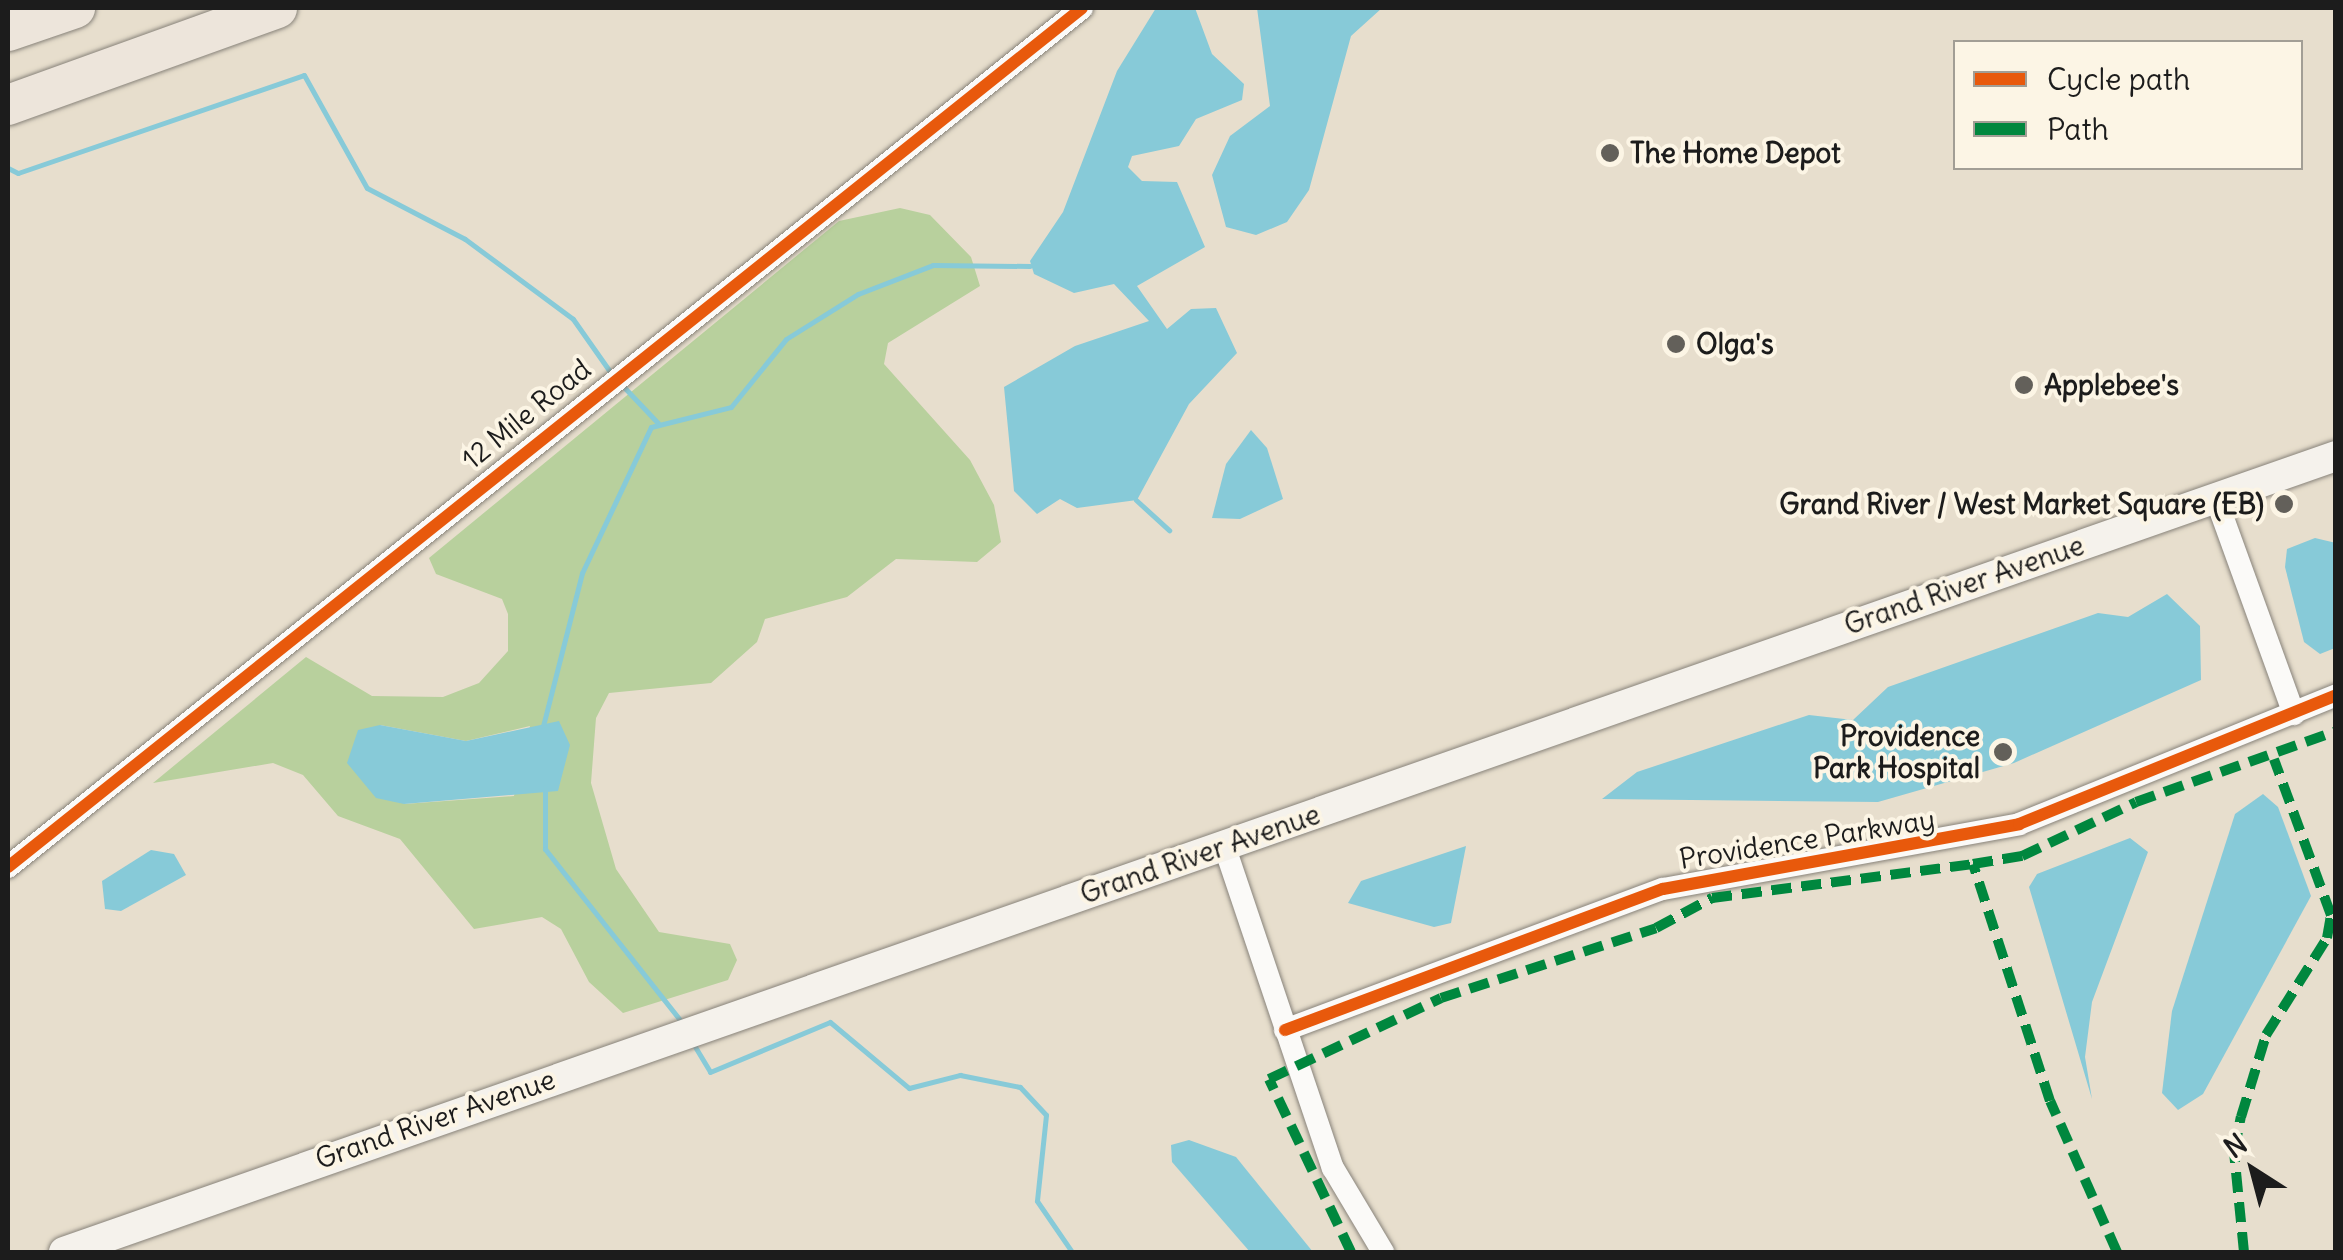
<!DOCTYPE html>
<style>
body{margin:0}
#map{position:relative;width:2343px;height:1260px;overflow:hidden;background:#e7decd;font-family:Delius,sans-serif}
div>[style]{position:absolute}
.green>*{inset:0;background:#b8d09d}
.water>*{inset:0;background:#87cad8}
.stream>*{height:5px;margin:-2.5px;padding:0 2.5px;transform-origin:2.5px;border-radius:2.5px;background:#87cad8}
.roads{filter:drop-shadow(0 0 2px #88837a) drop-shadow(0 0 2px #88837a)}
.minor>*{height:22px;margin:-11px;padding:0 11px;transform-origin:11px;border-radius:11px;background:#fbfaf8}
.secondary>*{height:30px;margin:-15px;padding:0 15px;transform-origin:15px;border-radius:15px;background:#f5f2ec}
.motorway>*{height:40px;margin:-20px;padding:0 20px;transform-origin:20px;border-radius:20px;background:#ede5db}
.quiet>*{height:10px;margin-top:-5px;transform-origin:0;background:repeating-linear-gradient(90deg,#00873e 0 20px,transparent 0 30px)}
.cycleway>*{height:12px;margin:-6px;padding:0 6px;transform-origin:6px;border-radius:6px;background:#e8590c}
.dots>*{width:28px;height:28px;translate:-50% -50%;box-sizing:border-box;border:5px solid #fcf5e5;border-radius:50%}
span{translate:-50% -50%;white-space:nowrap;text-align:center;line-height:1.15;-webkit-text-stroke:8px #fcf5e5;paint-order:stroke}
.poi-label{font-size:28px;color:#1c1c1c;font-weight:700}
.left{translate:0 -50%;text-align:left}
.right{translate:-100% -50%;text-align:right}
.street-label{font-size:28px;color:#1c1c1c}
.frame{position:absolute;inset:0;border:10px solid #1c1c1c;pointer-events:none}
.legend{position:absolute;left:1953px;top:40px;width:350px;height:130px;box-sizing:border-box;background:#fcf5e5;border:2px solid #a29e95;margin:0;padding:12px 18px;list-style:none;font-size:30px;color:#1c1c1c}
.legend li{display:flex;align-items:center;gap:20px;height:50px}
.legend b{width:50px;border:2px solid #a29e95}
.north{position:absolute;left:2203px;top:1120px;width:100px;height:100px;-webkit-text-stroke:8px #fcf5e5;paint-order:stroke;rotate:324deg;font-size:28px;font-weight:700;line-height:40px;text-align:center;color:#1c1c1c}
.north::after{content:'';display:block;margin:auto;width:35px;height:45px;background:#1c1c1c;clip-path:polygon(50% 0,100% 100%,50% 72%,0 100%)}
</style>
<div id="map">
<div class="green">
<i style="clip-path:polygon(evenodd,900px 208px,930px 215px,971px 257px,980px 286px,888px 343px,884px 364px,970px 460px,994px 505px,1001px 542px,977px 562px,896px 559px,847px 597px,765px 619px,757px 642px,711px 683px,609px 693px,596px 718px,591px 783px,616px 869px,659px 932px,730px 944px,737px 960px,728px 980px,623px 1013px,589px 982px,561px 929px,542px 917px,474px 929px,400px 839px,338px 816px,303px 775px,273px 763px,153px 783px,306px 657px,372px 696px,443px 697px,479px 683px,508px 651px,508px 614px,502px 599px,436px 574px,429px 558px,839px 221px,900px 208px,380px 725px,466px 741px,530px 726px,514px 796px,404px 804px,380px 725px)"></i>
</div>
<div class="water">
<i style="clip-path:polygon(1156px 8px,1195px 8px,1212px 54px,1244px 84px,1242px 100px,1196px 119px,1179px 146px,1132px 156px,1128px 167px,1142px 181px,1177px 182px,1205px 247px,1137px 286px,1167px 329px,1191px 309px,1216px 308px,1237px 353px,1189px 404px,1137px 500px,1077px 508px,1060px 499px,1037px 514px,1014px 491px,1004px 387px,1075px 346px,1149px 321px,1114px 284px,1074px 293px,1034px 274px,1030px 261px,1063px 212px,1117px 71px)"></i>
<i style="clip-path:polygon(1257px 8px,1382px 8px,1351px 36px,1309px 190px,1287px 222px,1256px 235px,1226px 227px,1212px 175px,1230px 136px,1270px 106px)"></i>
<i style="clip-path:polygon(1251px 430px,1267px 448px,1283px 499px,1240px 519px,1212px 518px,1226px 464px)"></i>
<i style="clip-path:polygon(2315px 538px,2336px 543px,2335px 648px,2320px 654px,2304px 642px,2285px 567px,2287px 549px)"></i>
<i style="clip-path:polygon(2167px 594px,2200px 626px,2201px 680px,2014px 763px,1878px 802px,1602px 799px,1637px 772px,1809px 715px,1853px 720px,1888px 687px,2098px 613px,2128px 617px)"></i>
<i style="clip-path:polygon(559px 721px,570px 745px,558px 791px,404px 804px,376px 798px,347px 763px,358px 730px,380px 725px,466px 741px)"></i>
<i style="clip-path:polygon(2263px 794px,2278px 807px,2311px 896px,2203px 1094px,2178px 1110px,2162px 1093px,2172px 1011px,2235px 814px)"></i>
<i style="clip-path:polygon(2130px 838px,2148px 852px,2092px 1002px,2085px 1057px,2092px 1099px,2029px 887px,2037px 874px)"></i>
<i style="clip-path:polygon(1466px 846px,1451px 923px,1434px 927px,1348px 903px,1361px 881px)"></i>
<i style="clip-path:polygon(151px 850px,174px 854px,186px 875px,121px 911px,105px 909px,102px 881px)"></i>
<i style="clip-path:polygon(1189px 1140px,1236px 1157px,1313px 1252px,1250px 1252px,1172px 1162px,1171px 1145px)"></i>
</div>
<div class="stream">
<i style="left:8px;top:168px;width:11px;rotate:27deg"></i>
<i style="left:18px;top:173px;width:302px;rotate:-18.9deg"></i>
<i style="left:304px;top:75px;width:129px;rotate:60.9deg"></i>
<i style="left:367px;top:188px;width:110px;rotate:27.5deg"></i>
<i style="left:465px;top:239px;width:134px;rotate:36.5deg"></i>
<i style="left:573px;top:319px;width:70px;rotate:54.9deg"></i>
<i style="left:621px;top:384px;width:54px;rotate:46.5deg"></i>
<i style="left:1136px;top:500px;width:45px;rotate:42.3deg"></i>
<i style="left:543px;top:726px;width:158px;rotate:-75.7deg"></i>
<i style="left:582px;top:573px;width:161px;rotate:-64.7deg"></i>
<i style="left:651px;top:427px;width:82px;rotate:-14deg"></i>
<i style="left:731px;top:407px;width:87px;rotate:-51deg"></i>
<i style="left:786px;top:339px;width:85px;rotate:-32deg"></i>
<i style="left:858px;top:294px;width:80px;rotate:-21.1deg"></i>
<i style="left:933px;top:265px;width:97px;rotate:0.6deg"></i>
<i style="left:545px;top:787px;width:62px;rotate:90deg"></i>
<i style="left:545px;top:849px;width:226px;rotate:51.7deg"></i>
<i style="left:694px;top:1045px;width:31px;rotate:59deg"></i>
<i style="left:710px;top:1072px;width:130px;rotate:-22.6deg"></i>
<i style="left:830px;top:1022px;width:103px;rotate:39.9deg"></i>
<i style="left:909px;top:1088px;width:53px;rotate:-14.3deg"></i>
<i style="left:960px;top:1075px;width:61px;rotate:11.3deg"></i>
<i style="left:1020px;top:1087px;width:38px;rotate:47deg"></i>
<i style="left:1046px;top:1115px;width:86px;rotate:96deg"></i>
<i style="left:1037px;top:1201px;width:62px;rotate:55.5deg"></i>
</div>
<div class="roads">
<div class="minor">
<i style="left:2215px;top:496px;width:232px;rotate:70.1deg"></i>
<i style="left:1224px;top:845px;width:341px;rotate:71.4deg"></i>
<i style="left:1333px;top:1168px;width:98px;rotate:59.2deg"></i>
<i style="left:8px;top:867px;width:1375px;rotate:-38.65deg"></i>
<i style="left:1285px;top:1030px;width:403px;rotate:-20.5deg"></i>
<i style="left:1663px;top:889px;width:362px;rotate:-10.3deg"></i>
<i style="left:2019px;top:824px;width:342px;rotate:-22.1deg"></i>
</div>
<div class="secondary">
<i style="left:64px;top:1252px;width:2407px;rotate:-19.31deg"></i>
</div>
<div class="motorway">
<i style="left:8px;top:31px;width:71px;rotate:-18.9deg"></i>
<i style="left:8px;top:105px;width:286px;rotate:-19.8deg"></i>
</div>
</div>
<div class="quiet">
<i style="left:1351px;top:1252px;width:191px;rotate:-115.4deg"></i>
<i style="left:1269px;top:1079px;width:190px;rotate:-25.2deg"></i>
<i style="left:1441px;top:998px;width:226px;rotate:-18deg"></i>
<i style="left:1656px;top:928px;width:64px;rotate:-28.2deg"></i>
<i style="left:1712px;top:898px;width:263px;rotate:-7.4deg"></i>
<i style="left:2117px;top:1252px;width:165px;rotate:-113.9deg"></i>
<i style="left:2050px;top:1101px;width:249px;rotate:-108deg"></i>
<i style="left:1973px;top:864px;width:50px;rotate:-9.3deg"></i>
<i style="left:2022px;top:856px;width:126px;rotate:-25.3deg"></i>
<i style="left:2136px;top:802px;width:212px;rotate:-19.5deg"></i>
<i style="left:2244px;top:1252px;width:100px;rotate:-95.7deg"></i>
<i style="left:2234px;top:1152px;width:36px;rotate:-79deg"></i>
<i style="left:2241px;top:1117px;width:86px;rotate:-73deg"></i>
<i style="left:2266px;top:1035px;width:115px;rotate:-57.8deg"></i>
<i style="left:2327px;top:938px;width:23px;rotate:-80deg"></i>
<i style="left:2331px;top:915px;width:166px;rotate:-110.1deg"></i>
</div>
<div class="cycleway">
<i style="left:8px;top:867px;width:1375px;rotate:-38.65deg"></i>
<i style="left:1285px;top:1030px;width:403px;rotate:-20.5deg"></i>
<i style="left:1663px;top:889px;width:362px;rotate:-10.3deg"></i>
<i style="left:2019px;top:824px;width:342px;rotate:-22.1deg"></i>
</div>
<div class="dots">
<i style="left:1610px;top:153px;background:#63605a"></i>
<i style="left:1676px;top:344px;background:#63605a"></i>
<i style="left:2024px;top:385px;background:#63605a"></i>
<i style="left:2284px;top:504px;background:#63605a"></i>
<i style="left:2003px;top:752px;background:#63605a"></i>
</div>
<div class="poi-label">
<span class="left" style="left:1630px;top:153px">The Home Depot</span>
<span class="left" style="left:1696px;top:344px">Olga's</span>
<span class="left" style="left:2044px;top:385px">Applebee's</span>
<span class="right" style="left:2264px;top:504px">Grand River / West Market Square (EB)</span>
<span class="right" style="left:1980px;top:752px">Providence<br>Park Hospital</span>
</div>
<div class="street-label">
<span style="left:526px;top:414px;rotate:-39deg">12 Mile Road</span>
<span style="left:1964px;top:585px;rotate:-19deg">Grand River Avenue</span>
<span style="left:1807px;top:839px;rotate:-9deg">Providence Parkway</span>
<span style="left:1200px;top:854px;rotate:-19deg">Grand River Avenue</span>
<span style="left:435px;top:1119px;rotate:-19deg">Grand River Avenue</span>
</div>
<div class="frame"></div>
<ul class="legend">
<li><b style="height:12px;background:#e8590c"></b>Cycle path</li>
<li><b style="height:12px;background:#00873e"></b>Path</li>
</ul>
<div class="north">N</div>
</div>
